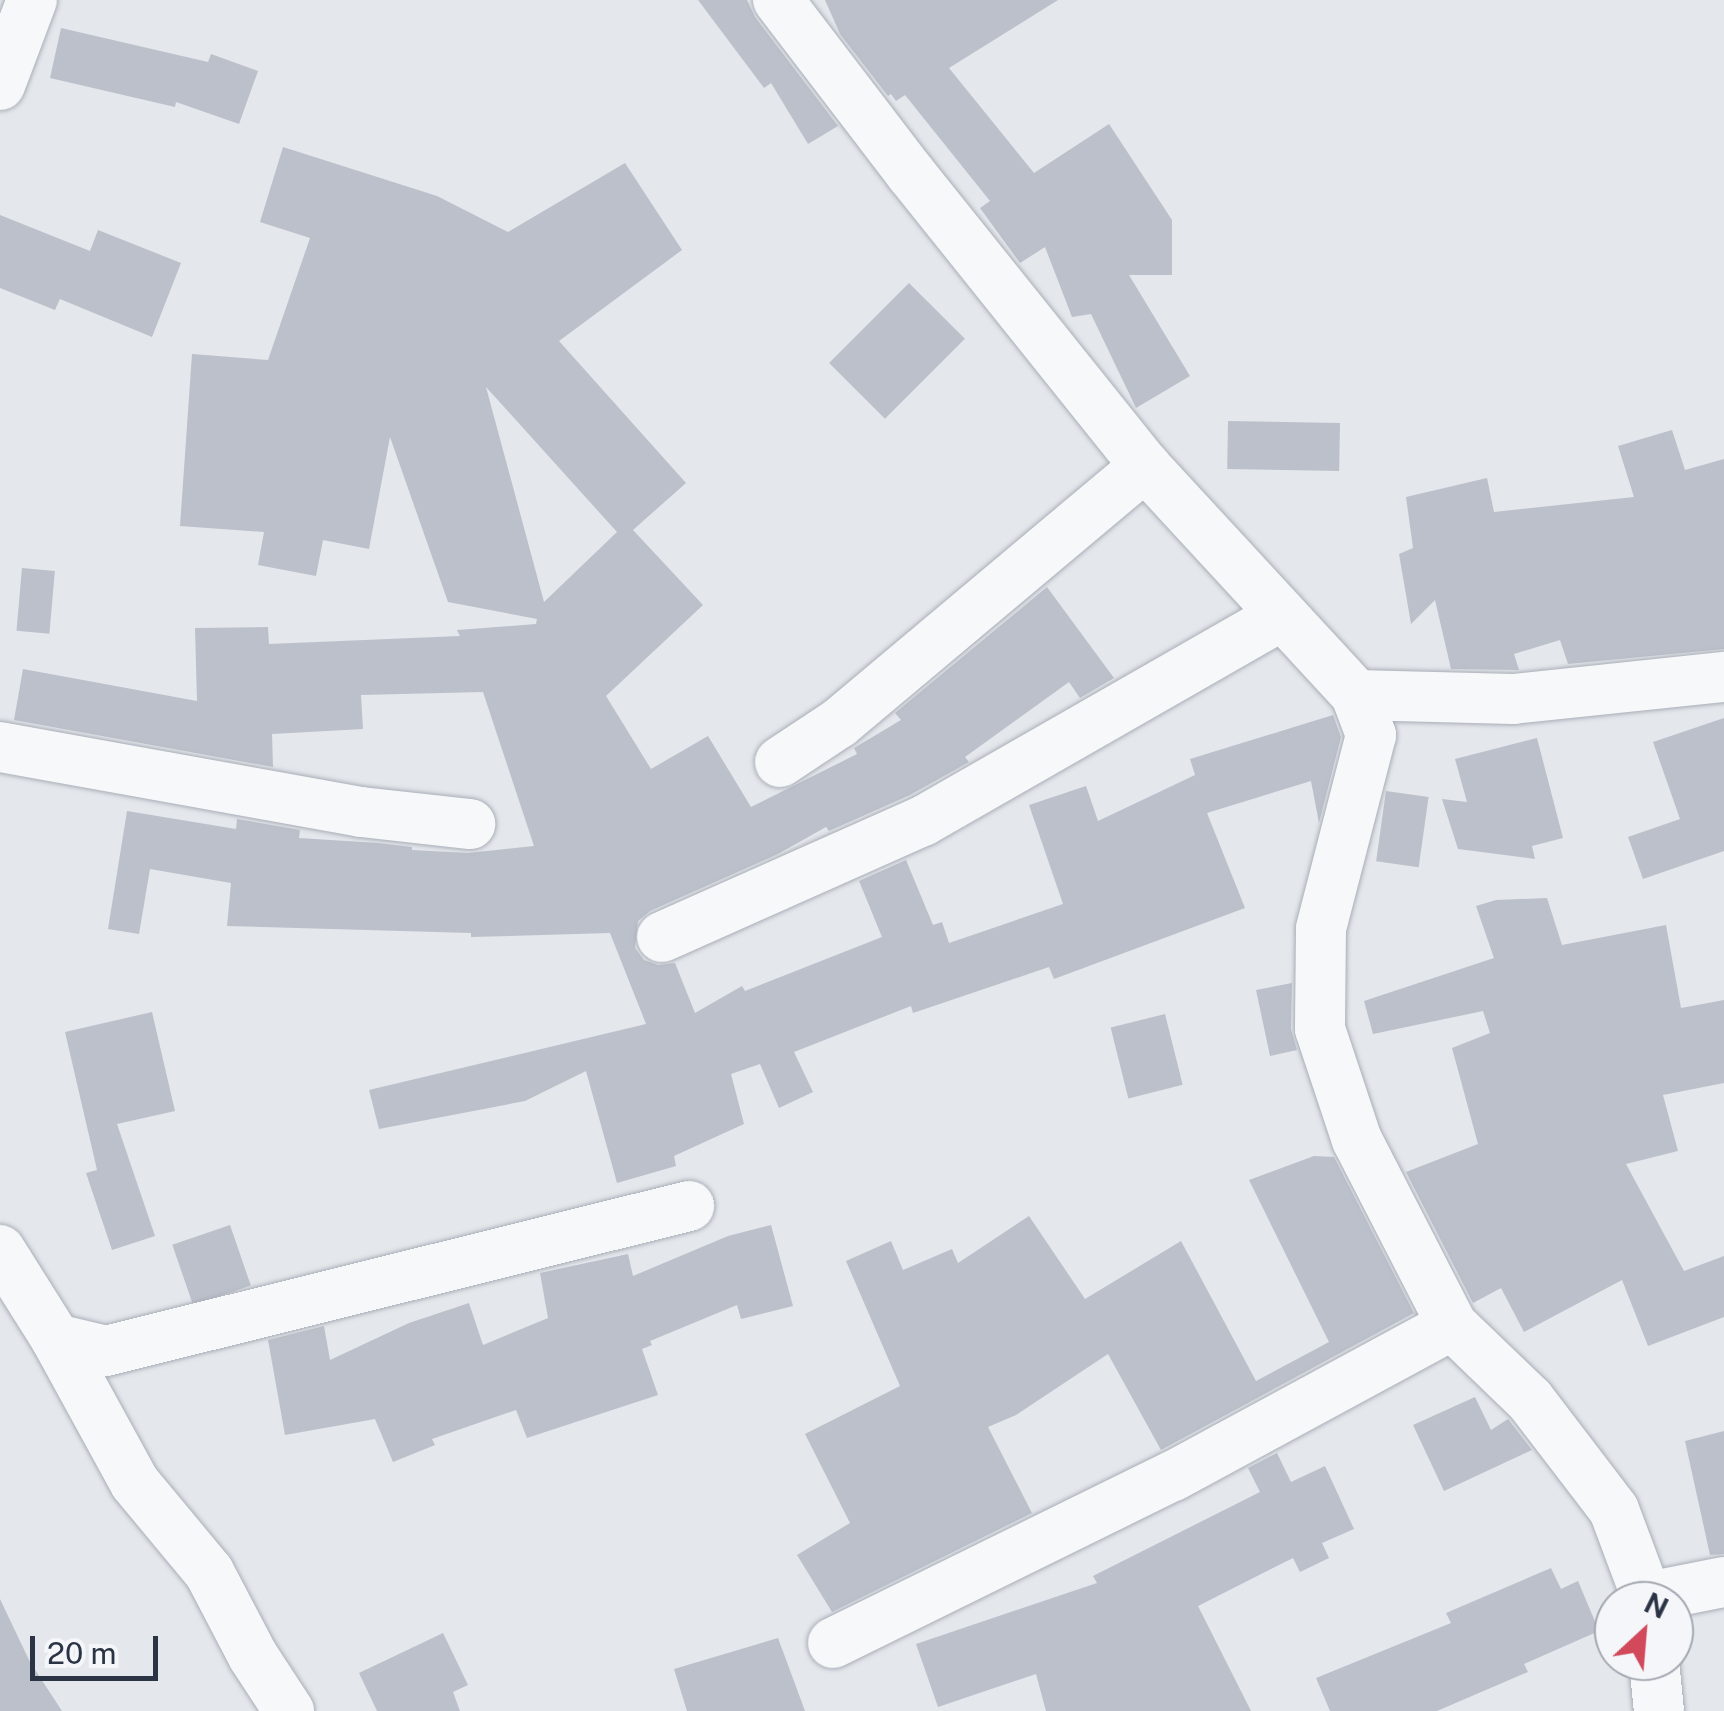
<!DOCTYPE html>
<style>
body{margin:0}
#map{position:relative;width:1724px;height:1711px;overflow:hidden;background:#e4e7ec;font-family:"Public Sans",sans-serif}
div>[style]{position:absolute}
.building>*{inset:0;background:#bbc0ca;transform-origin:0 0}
.roads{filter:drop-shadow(0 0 2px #a9aeb7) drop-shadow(0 0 2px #a9aeb7)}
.minor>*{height:50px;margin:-25px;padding:0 25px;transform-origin:25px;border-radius:25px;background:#f7f8fa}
span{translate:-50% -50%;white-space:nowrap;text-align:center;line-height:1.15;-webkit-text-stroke:8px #f4f6f9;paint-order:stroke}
.north{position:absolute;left:1594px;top:1581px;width:100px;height:100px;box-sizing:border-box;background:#f4f6f9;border:2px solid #a4a8b1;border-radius:50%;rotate:26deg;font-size:28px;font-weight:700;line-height:40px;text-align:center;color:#2b3445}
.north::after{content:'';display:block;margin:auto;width:35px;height:45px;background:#d1495b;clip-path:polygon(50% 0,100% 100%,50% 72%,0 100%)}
.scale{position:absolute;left:30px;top:1636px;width:128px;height:45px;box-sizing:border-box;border:5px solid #2b3445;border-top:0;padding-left:12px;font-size:30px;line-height:35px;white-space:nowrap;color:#2b3445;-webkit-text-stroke:8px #f4f6f9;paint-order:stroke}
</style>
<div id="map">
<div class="building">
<i style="clip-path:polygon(698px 0,747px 0,755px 17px,838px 126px,808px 144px,771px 83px,764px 88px)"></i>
<i style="clip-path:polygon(825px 0,1058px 0,949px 68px,1034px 173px,1109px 124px,1172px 220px,1172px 275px,1129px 275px,1190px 376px,1136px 408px,1091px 314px,1072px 317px,1045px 247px,1020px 263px,980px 208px,990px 201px,905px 95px,896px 101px,891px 94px,888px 96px,840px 34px)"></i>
<i style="clip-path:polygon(61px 28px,208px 62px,211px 54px,258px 71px,239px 124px,176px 102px,175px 107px,50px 78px)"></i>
<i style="clip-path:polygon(evenodd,283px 147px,437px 196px,508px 232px,625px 163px,682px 250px,559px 341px,686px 483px,633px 530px,703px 605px,606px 696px,651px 769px,708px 736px,751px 807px,857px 754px,854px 748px,901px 720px,895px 713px,1047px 587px,1114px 678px,1080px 698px,1069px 682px,965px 757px,969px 762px,910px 795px,829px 831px,826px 827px,778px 854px,650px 911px,638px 921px,635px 948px,644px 960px,658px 965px,675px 963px,695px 1013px,742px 986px,745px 991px,882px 937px,859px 881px,906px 860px,933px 925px,942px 922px,949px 943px,1063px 904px,1029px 805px,1086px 786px,1098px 821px,1195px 775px,1190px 759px,1333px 715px,1341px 737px,1319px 823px,1311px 781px,1207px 813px,1245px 908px,1054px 979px,1049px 967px,913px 1013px,911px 1006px,794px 1052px,813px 1092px,779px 1108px,760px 1064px,731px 1074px,744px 1124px,674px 1156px,676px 1166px,617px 1183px,586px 1071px,525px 1101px,379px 1129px,369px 1090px,646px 1024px,610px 933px,471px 937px,471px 933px,227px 926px,231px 883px,150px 869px,139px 934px,108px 929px,127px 811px,236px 829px,237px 819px,300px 830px,299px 838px,378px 843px,412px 847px,412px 850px,468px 853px,534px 846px,483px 692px,361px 695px,363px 729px,272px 734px,273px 767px,14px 720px,23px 669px,197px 701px,195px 628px,268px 627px,269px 644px,460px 636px,457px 630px,536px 624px,537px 619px,448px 602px,390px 437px,369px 549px,323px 540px,316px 576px,258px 565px,264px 532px,180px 526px,192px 354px,268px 360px,310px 238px,260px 222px,283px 147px,486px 387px,617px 532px,544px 602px,486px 387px)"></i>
<i style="clip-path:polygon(0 215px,90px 251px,98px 230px,181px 263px,152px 337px,60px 299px,55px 310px,0 288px)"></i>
<i style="left:909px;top:283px;width:79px;height:113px;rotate:45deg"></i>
<i style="left:1228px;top:421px;width:112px;height:48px;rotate:1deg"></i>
<i style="clip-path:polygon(1672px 430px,1685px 470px,1724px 459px,1724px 649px,1568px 664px,1560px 640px,1514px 654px,1519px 670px,1451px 669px,1435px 600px,1411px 624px,1399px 554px,1413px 548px,1406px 497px,1487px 478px,1494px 512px,1634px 497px,1618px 446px)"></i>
<i style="left:22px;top:568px;width:33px;height:63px;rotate:5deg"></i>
<i style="clip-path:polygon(1724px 718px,1724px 851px,1643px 879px,1628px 837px,1680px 819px,1653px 742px)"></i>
<i style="clip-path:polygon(1537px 738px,1563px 838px,1532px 846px,1535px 859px,1458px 849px,1442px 799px,1467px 802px,1455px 759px)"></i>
<i style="left:1386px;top:791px;width:43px;height:71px;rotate:8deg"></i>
<i style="clip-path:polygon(1547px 898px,1562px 945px,1666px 925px,1681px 1008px,1724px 1000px,1724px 1083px,1663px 1095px,1678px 1151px,1626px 1164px,1684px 1271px,1724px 1256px,1724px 1317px,1648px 1346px,1622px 1280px,1524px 1332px,1501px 1288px,1473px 1303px,1406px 1172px,1478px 1144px,1452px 1048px,1490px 1033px,1483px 1011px,1373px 1034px,1364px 1001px,1494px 958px,1476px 906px,1496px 900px)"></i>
<i style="clip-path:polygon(1292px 983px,1291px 1029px,1297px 1050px,1270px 1056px,1256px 990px)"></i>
<i style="clip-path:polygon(152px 1012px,175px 1111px,117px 1124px,155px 1236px,112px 1250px,86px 1173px,97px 1170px,65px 1032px)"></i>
<i style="left:1165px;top:1014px;width:73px;height:56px;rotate:76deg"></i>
<i style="clip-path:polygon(1314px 1156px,1334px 1157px,1414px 1313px,1161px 1450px,1108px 1354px,1016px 1415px,988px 1427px,1032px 1513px,832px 1612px,797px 1555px,850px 1523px,805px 1434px,900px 1386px,846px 1261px,891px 1241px,903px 1270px,952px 1249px,958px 1263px,1029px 1216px,1085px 1299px,1181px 1241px,1256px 1381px,1329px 1342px,1249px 1180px)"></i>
<i style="left:230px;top:1225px;width:64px;height:61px;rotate:71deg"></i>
<i style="clip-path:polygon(771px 1225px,793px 1306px,741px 1319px,737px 1305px,650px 1341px,652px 1345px,642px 1349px,658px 1395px,527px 1438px,516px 1410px,432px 1439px,435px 1445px,393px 1462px,375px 1419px,285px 1435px,268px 1340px,324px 1326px,330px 1360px,409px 1323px,469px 1303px,483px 1345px,548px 1318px,540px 1273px,628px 1254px,633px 1276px,728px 1236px)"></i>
<i style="clip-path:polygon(1475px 1397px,1491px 1430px,1508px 1419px,1532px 1450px,1444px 1491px,1413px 1425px)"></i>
<i style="clip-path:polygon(1724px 1431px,1724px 1554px,1710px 1555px,1685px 1441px)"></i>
<i style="clip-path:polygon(1277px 1453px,1291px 1482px,1325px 1466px,1354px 1529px,1322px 1543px,1329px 1558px,1300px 1572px,1293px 1558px,1198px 1606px,1251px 1711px,1046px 1711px,1036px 1674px,938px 1707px,916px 1644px,1097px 1583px,1093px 1576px,1260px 1492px,1248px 1468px)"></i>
<i style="clip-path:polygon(1551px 1568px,1561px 1589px,1578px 1581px,1599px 1631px,1524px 1664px,1528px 1672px,1437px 1711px,1330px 1711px,1316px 1678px,1451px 1623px,1446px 1613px)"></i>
<i style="clip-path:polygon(0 1599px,30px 1662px,62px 1711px,0 1711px)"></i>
<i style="clip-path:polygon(443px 1633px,468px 1685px,453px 1692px,460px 1711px,377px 1711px,359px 1673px)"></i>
<i style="clip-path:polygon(778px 1638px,805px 1711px,687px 1711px,674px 1669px)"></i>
</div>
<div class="roads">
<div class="minor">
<i style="left:778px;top:0;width:219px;rotate:52.6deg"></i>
<i style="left:911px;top:174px;width:374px;rotate:51.3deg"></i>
<i style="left:1145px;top:466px;width:311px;rotate:47.3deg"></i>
<i style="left:1356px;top:695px;width:43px;rotate:69.4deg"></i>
<i style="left:1371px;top:735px;width:200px;rotate:104.5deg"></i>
<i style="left:1321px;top:929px;width:100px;rotate:90.6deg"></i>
<i style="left:1320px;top:1029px;width:117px;rotate:71.6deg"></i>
<i style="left:1357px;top:1140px;width:208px;rotate:62.8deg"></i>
<i style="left:1452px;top:1325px;width:108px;rotate:43.9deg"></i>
<i style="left:1530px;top:1400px;width:138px;rotate:52.6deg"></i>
<i style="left:1614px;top:1510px;width:97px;rotate:69.5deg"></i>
<i style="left:0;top:85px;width:91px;rotate:-69.4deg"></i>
<i style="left:1356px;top:695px;width:157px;rotate:1.5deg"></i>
<i style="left:1513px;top:699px;width:212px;rotate:-6deg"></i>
<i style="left:0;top:747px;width:367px;rotate:10.2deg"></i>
<i style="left:361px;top:812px;width:110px;rotate:6.3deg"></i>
<i style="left:780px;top:762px;width:71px;rotate:-33.5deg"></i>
<i style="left:839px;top:723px;width:400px;rotate:-40deg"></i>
<i style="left:662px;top:937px;width:286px;rotate:-24deg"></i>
<i style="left:923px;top:821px;width:414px;rotate:-29.8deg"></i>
<i style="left:0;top:1250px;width:105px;rotate:57.8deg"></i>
<i style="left:56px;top:1339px;width:164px;rotate:61.3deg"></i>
<i style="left:135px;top:1483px;width:116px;rotate:50.3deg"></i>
<i style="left:209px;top:1572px;width:95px;rotate:62.4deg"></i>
<i style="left:253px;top:1656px;width:66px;rotate:56.8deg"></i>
<i style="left:56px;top:1339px;width:51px;rotate:13.5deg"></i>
<i style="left:106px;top:1351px;width:601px;rotate:-13.97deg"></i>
<i style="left:1648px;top:1597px;width:77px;rotate:-11.2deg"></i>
<i style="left:833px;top:1643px;width:379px;rotate:-26.2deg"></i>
<i style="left:1173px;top:1476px;width:317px;rotate:-28.4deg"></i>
<i style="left:1654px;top:1661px;width:50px;rotate:84.3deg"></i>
</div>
</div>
<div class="north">N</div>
<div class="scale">20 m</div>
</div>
